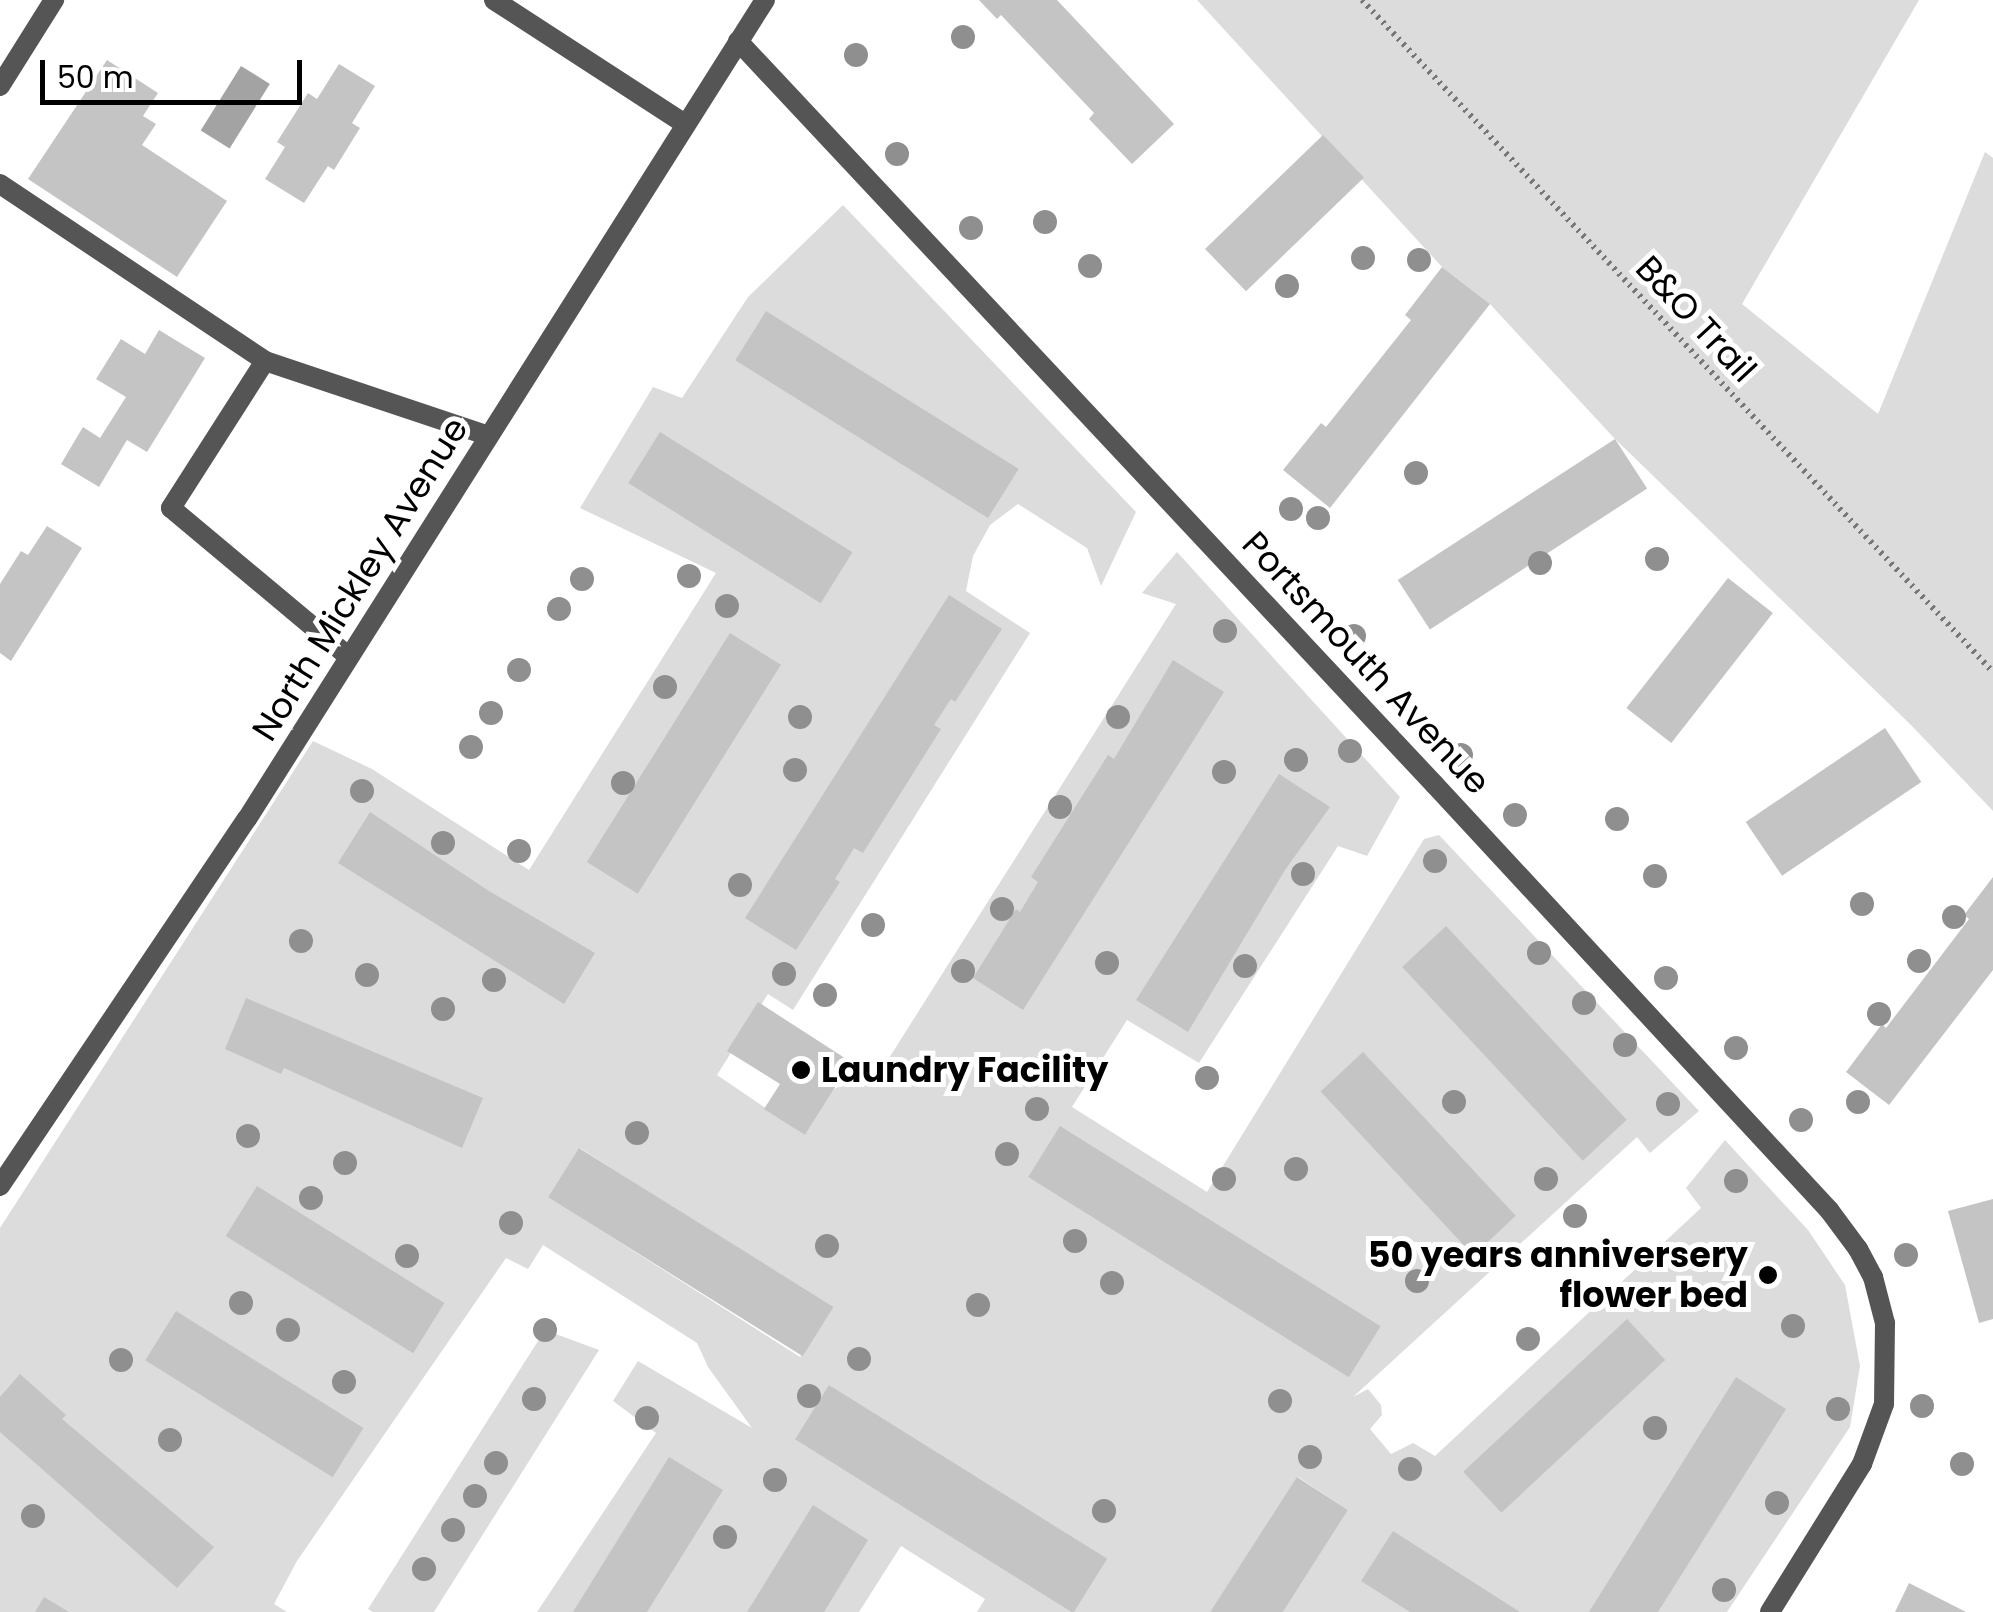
<!DOCTYPE html>
<style>
body{margin:0}
#map{position:relative;width:1993px;height:1612px;overflow:hidden;background:#fff;font-family:Poppins,sans-serif}
div>[style]{position:absolute}
.green>*{inset:0;background:#dcdcdc}
.water>*{inset:0;background:#a3a3a3;transform-origin:0 0}
.building>*{inset:0;background:#c4c4c4;transform-origin:0 0}
.path>*{height:6px;margin-top:-3px;transform-origin:0;background:repeating-linear-gradient(90deg,#777 0 2.5px,transparent 0 7.5px)}
.lane>*{height:20px;margin:-10px;padding:0 10px;transform-origin:10px;border-radius:10px;background:#555}
.street>*{height:20px;margin:-10px;padding:0 10px;transform-origin:10px;border-radius:10px;background:#555}
.trees>*{width:24px;height:24px;margin:-12px;border-radius:50%;background:#8f8f8f}
.dots>*{width:28px;height:28px;translate:-50% -50%;box-sizing:border-box;border:5px solid #fff;border-radius:50%}
span{translate:-50% -50%;white-space:nowrap;text-align:center;line-height:1.15;-webkit-text-stroke:10px #fff;paint-order:stroke}
.street-label{font-size:35px;color:#000}
.poi-label{font-size:35px;color:#000;font-weight:700}
.left{translate:0 -50%;text-align:left}
.right{translate:-100% -50%;text-align:right}
.scale{position:absolute;left:40px;top:60px;width:262px;height:45px;box-sizing:border-box;border:5px solid #000;border-top:0;padding-left:12px;font-size:30px;line-height:35px;white-space:nowrap;color:#000;-webkit-text-stroke:8px #fff;paint-order:stroke}
</style>
<div id="map">
<div class="green">
<i style="clip-path:polygon(1197px 0,1919px 0,1742px 304px,1878px 414px,1985px 152px,1993px 158px,1993px 811px,1911px 725px,1615px 439px,1490px 304px,1442px 267px)"></i>
<i style="clip-path:polygon(evenodd,843px 205px,1136px 512px,1101px 586px,1087px 548px,1018px 504px,990px 525px,973px 556px,966px 591px,1030px 633px,793px 1010px,768px 994px,717px 1075px,805px 1135px,834px 1089px,884px 1066px,1176px 604px,1142px 593px,1177px 552px,1400px 797px,1367px 856px,1338px 846px,1199px 1063px,1127px 1020px,1072px 1107px,1207px 1192px,1424px 839px,1439px 835px,1699px 1111px,1650px 1153px,1637px 1137px,1353px 1397px,1368px 1389px,1381px 1405px,1382px 1415px,1370px 1429px,1391px 1454px,1413px 1443px,1435px 1456px,1701px 1208px,1686px 1188px,1725px 1140px,1808px 1230px,1845px 1285px,1860px 1366px,1850px 1427px,1727px 1612px,1283px 1612px,1348px 1510px,1298px 1477px,1210px 1612px,977px 1612px,985px 1599px,901px 1546px,859px 1612px,537px 1612px,656px 1433px,613px 1401px,638px 1361px,752px 1428px,708px 1367px,697px 1343px,543px 1245px,528px 1269px,506px 1258px,297px 1561px,274px 1604px,287px 1612px,0 1612px,0 1228px,313px 741px,372px 769px,529px 870px,716px 573px,580px 508px,653px 387px,682px 398px,748px 297px,843px 205px,580px 1148px,831px 1309px,800px 1357px,549px 1197px,580px 1148px,843px 205px,830px 1385px,1074px 1611px,796px 1439px,830px 1385px)"></i>
<i style="clip-path:polygon(545px 1330px,599px 1350px,434px 1612px,373px 1612px,368px 1609px)"></i>
</div>
<div class="water">
<i style="left:241px;top:66px;width:34px;height:76px;rotate:32deg"></i>
</div>
<div class="building">
<i style="clip-path:polygon(979px 0,1057px 0,1174px 124px,1132px 164px,1089px 119px,1094px 113px,1001px 15px,997px 19px)"></i>
<i style="clip-path:polygon(107px 60px,158px 93px,143px 116px,156px 124px,142px 145px,227px 201px,177px 277px,28px 179px)"></i>
<i style="clip-path:polygon(339px 64px,375px 86px,352px 123px,360px 128px,334px 170px,328px 166px,304px 203px,265px 179px,285px 147px,277px 142px,308px 93px,317px 99px)"></i>
<i style="left:1323px;top:135px;width:59px;height:164px;rotate:46deg"></i>
<i style="clip-path:polygon(1442px 267px,1490px 304px,1330px 508px,1283px 470px,1321px 423px,1326px 427px,1411px 320px,1405px 315px)"></i>
<i style="left:766px;top:311px;width:298px;height:58px;rotate:32deg"></i>
<i style="clip-path:polygon(159px 330px,205px 358px,147px 452px,127px 440px,99px 487px,61px 464px,83px 427px,100px 438px,126px 397px,96px 379px,121px 339px,145px 354px)"></i>
<i style="left:660px;top:432px;width:227px;height:60px;rotate:32deg"></i>
<i style="left:1615px;top:439px;width:59px;height:259px;rotate:57deg"></i>
<i style="clip-path:polygon(47px 526px,82px 548px,11px 661px,0 653px,0 584px,21px 551px,28px 555px)"></i>
<i style="left:1728px;top:578px;width:57px;height:165px;rotate:38deg"></i>
<i style="clip-path:polygon(949px 595px,1002px 629px,955px 702px,951px 699px,934px 725px,941px 729px,863px 853px,854px 848px,835px 879px,840px 882px,796px 950px,745px 918px)"></i>
<i style="left:730px;top:633px;width:60px;height:270px;rotate:32deg"></i>
<i style="clip-path:polygon(1173px 660px,1224px 692px,1023px 1010px,973px 978px,1016px 909px,1020px 912px,1038px 882px,1031px 877px,1108px 755px,1114px 759px)"></i>
<i style="left:1885px;top:728px;width:65px;height:168px;rotate:56deg"></i>
<i style="clip-path:polygon(1279px 774px,1330px 807px,1285px 870px,1188px 1032px,1136px 1000px)"></i>
<i style="clip-path:polygon(370px 812px,489px 891px,595px 953px,564px 1004px,338px 863px)"></i>
<i style="clip-path:polygon(1993px 877px,1993px 970px,1889px 1105px,1846px 1072px,1882px 1024px,1886px 1028px,1969px 919px,1964px 915px)"></i>
<i style="left:1446px;top:926px;width:265px;height:60px;rotate:47deg"></i>
<i style="clip-path:polygon(246px 998px,483px 1098px,462px 1148px,284px 1068px,281px 1074px,225px 1049px)"></i>
<i style="clip-path:polygon(758px 1002px,851px 1062px,805px 1135px,764px 1109px,780px 1084px,727px 1051px)"></i>
<i style="left:1363px;top:1052px;width:224px;height:58px;rotate:47deg"></i>
<i style="left:1060px;top:1126px;width:378px;height:60px;rotate:32deg"></i>
<i style="left:579px;top:1148px;width:300px;height:58px;rotate:32deg"></i>
<i style="left:257px;top:1186px;width:221px;height:59px;rotate:32deg"></i>
<i style="clip-path:polygon(1993px 1199px,1993px 1319px,1979px 1323px,1948px 1211px)"></i>
<i style="left:176px;top:1311px;width:221px;height:58px;rotate:32deg"></i>
<i style="left:1627px;top:1319px;width:56px;height:224px;rotate:47deg"></i>
<i style="clip-path:polygon(20px 1374px,66px 1415px,62px 1419px,214px 1547px,177px 1588px,0 1432px,0 1397px)"></i>
<i style="clip-path:polygon(1736px 1377px,1786px 1409px,1658px 1612px,1589px 1612px)"></i>
<i style="left:829px;top:1385px;width:328px;height:64px;rotate:32deg"></i>
<i style="clip-path:polygon(669px 1457px,723px 1490px,647px 1612px,573px 1612px)"></i>
<i style="clip-path:polygon(1297px 1477px,1348px 1510px,1283px 1612px,1210px 1612px)"></i>
<i style="clip-path:polygon(813px 1505px,868px 1540px,824px 1612px,747px 1612px)"></i>
<i style="clip-path:polygon(1393px 1531px,1520px 1612px,1410px 1612px,1361px 1581px)"></i>
<i style="clip-path:polygon(1909px 1583px,1966px 1612px,1895px 1612px)"></i>
<i style="clip-path:polygon(44px 1597px,69px 1612px,35px 1612px)"></i>
</div>
<div class="path">
<i style="left:1362px;top:0;width:922px;rotate:46.8deg"></i>
</div>
<div class="lane">
<i style="left:494px;top:0;width:228px;rotate:33deg"></i>
<i style="left:0;top:86px;width:102px;rotate:-57.9deg"></i>
<i style="left:0;top:184px;width:319px;rotate:33.7deg"></i>
<i style="left:349px;top:657px;width:232px;rotate:-140.1deg"></i>
<i style="left:171px;top:508px;width:174px;rotate:-57.4deg"></i>
<i style="left:265px;top:361px;width:236px;rotate:18.5deg"></i>
</div>
<div class="street">
<i style="left:738px;top:41px;width:1019px;rotate:46.87deg"></i>
<i style="left:1435px;top:785px;width:580px;rotate:47.17deg"></i>
<i style="left:1829px;top:1210px;width:49px;rotate:53.4deg"></i>
<i style="left:1858px;top:1249px;width:32px;rotate:62deg"></i>
<i style="left:1873px;top:1277px;width:48px;rotate:75.4deg"></i>
<i style="left:1885px;top:1323px;width:81px;rotate:90.7deg"></i>
<i style="left:1884px;top:1404px;width:64px;rotate:110.1deg"></i>
<i style="left:1862px;top:1464px;width:174px;rotate:121.9deg"></i>
<i style="left:0;top:1186px;width:442px;rotate:-56.1deg"></i>
<i style="left:247px;top:819px;width:969px;rotate:-57.69deg"></i>
</div>
<div class="trees">
<i style="left:963px;top:37px"></i>
<i style="left:856px;top:55px"></i>
<i style="left:897px;top:154px"></i>
<i style="left:1045px;top:222px"></i>
<i style="left:971px;top:228px"></i>
<i style="left:1363px;top:258px"></i>
<i style="left:1419px;top:260px"></i>
<i style="left:1090px;top:266px"></i>
<i style="left:1287px;top:286px"></i>
<i style="left:1416px;top:473px"></i>
<i style="left:1291px;top:509px"></i>
<i style="left:1318px;top:518px"></i>
<i style="left:1657px;top:559px"></i>
<i style="left:1540px;top:563px"></i>
<i style="left:689px;top:576px"></i>
<i style="left:582px;top:579px"></i>
<i style="left:727px;top:606px"></i>
<i style="left:559px;top:609px"></i>
<i style="left:1225px;top:631px"></i>
<i style="left:1354px;top:636px"></i>
<i style="left:519px;top:670px"></i>
<i style="left:665px;top:687px"></i>
<i style="left:491px;top:713px"></i>
<i style="left:800px;top:717px"></i>
<i style="left:1118px;top:717px"></i>
<i style="left:471px;top:747px"></i>
<i style="left:1350px;top:751px"></i>
<i style="left:1461px;top:755px"></i>
<i style="left:1296px;top:760px"></i>
<i style="left:795px;top:770px"></i>
<i style="left:1224px;top:772px"></i>
<i style="left:623px;top:783px"></i>
<i style="left:362px;top:791px"></i>
<i style="left:1060px;top:807px"></i>
<i style="left:1515px;top:815px"></i>
<i style="left:1617px;top:819px"></i>
<i style="left:443px;top:843px"></i>
<i style="left:519px;top:851px"></i>
<i style="left:1435px;top:861px"></i>
<i style="left:1303px;top:874px"></i>
<i style="left:1655px;top:876px"></i>
<i style="left:740px;top:885px"></i>
<i style="left:1862px;top:904px"></i>
<i style="left:1002px;top:909px"></i>
<i style="left:1954px;top:917px"></i>
<i style="left:873px;top:925px"></i>
<i style="left:301px;top:941px"></i>
<i style="left:1539px;top:953px"></i>
<i style="left:1919px;top:961px"></i>
<i style="left:1107px;top:963px"></i>
<i style="left:1245px;top:966px"></i>
<i style="left:963px;top:971px"></i>
<i style="left:784px;top:974px"></i>
<i style="left:367px;top:975px"></i>
<i style="left:1666px;top:978px"></i>
<i style="left:494px;top:980px"></i>
<i style="left:825px;top:995px"></i>
<i style="left:1584px;top:1003px"></i>
<i style="left:443px;top:1009px"></i>
<i style="left:1879px;top:1014px"></i>
<i style="left:1625px;top:1045px"></i>
<i style="left:1736px;top:1048px"></i>
<i style="left:1207px;top:1078px"></i>
<i style="left:1454px;top:1102px"></i>
<i style="left:1858px;top:1102px"></i>
<i style="left:1668px;top:1104px"></i>
<i style="left:1037px;top:1109px"></i>
<i style="left:1801px;top:1120px"></i>
<i style="left:637px;top:1133px"></i>
<i style="left:248px;top:1136px"></i>
<i style="left:1007px;top:1154px"></i>
<i style="left:345px;top:1163px"></i>
<i style="left:1296px;top:1169px"></i>
<i style="left:1224px;top:1179px"></i>
<i style="left:1546px;top:1179px"></i>
<i style="left:1736px;top:1181px"></i>
<i style="left:311px;top:1198px"></i>
<i style="left:1575px;top:1216px"></i>
<i style="left:511px;top:1223px"></i>
<i style="left:1075px;top:1241px"></i>
<i style="left:827px;top:1246px"></i>
<i style="left:1906px;top:1255px"></i>
<i style="left:407px;top:1256px"></i>
<i style="left:1417px;top:1281px"></i>
<i style="left:1112px;top:1283px"></i>
<i style="left:241px;top:1303px"></i>
<i style="left:978px;top:1305px"></i>
<i style="left:1793px;top:1326px"></i>
<i style="left:288px;top:1330px"></i>
<i style="left:545px;top:1330px"></i>
<i style="left:1528px;top:1339px"></i>
<i style="left:859px;top:1359px"></i>
<i style="left:121px;top:1360px"></i>
<i style="left:344px;top:1382px"></i>
<i style="left:809px;top:1396px"></i>
<i style="left:534px;top:1399px"></i>
<i style="left:1280px;top:1401px"></i>
<i style="left:1922px;top:1406px"></i>
<i style="left:1838px;top:1409px"></i>
<i style="left:647px;top:1418px"></i>
<i style="left:1655px;top:1428px"></i>
<i style="left:170px;top:1440px"></i>
<i style="left:1310px;top:1457px"></i>
<i style="left:496px;top:1463px"></i>
<i style="left:1962px;top:1464px"></i>
<i style="left:1410px;top:1469px"></i>
<i style="left:775px;top:1480px"></i>
<i style="left:475px;top:1496px"></i>
<i style="left:1777px;top:1503px"></i>
<i style="left:1104px;top:1511px"></i>
<i style="left:33px;top:1516px"></i>
<i style="left:453px;top:1530px"></i>
<i style="left:725px;top:1537px"></i>
<i style="left:424px;top:1569px"></i>
<i style="left:1724px;top:1590px"></i>
</div>
<div class="dots">
<i style="left:801px;top:1070px;background:#000"></i>
<i style="left:1768px;top:1275px;background:#000"></i>
</div>
<div class="street-label">
<span style="left:1696px;top:319px;rotate:47deg">B&amp;O Trail</span>
<span style="left:360px;top:579px;rotate:-58deg">North Mickley Avenue</span>
<span style="left:1366px;top:663px;rotate:47deg">Portsmouth Avenue</span>
</div>
<div class="poi-label">
<span class="left" style="left:821px;top:1070px">Laundry Facility</span>
<span class="right" style="left:1748px;top:1275px">50 years anniversery<br>flower bed</span>
</div>
<div class="scale">50 m</div>
</div>
